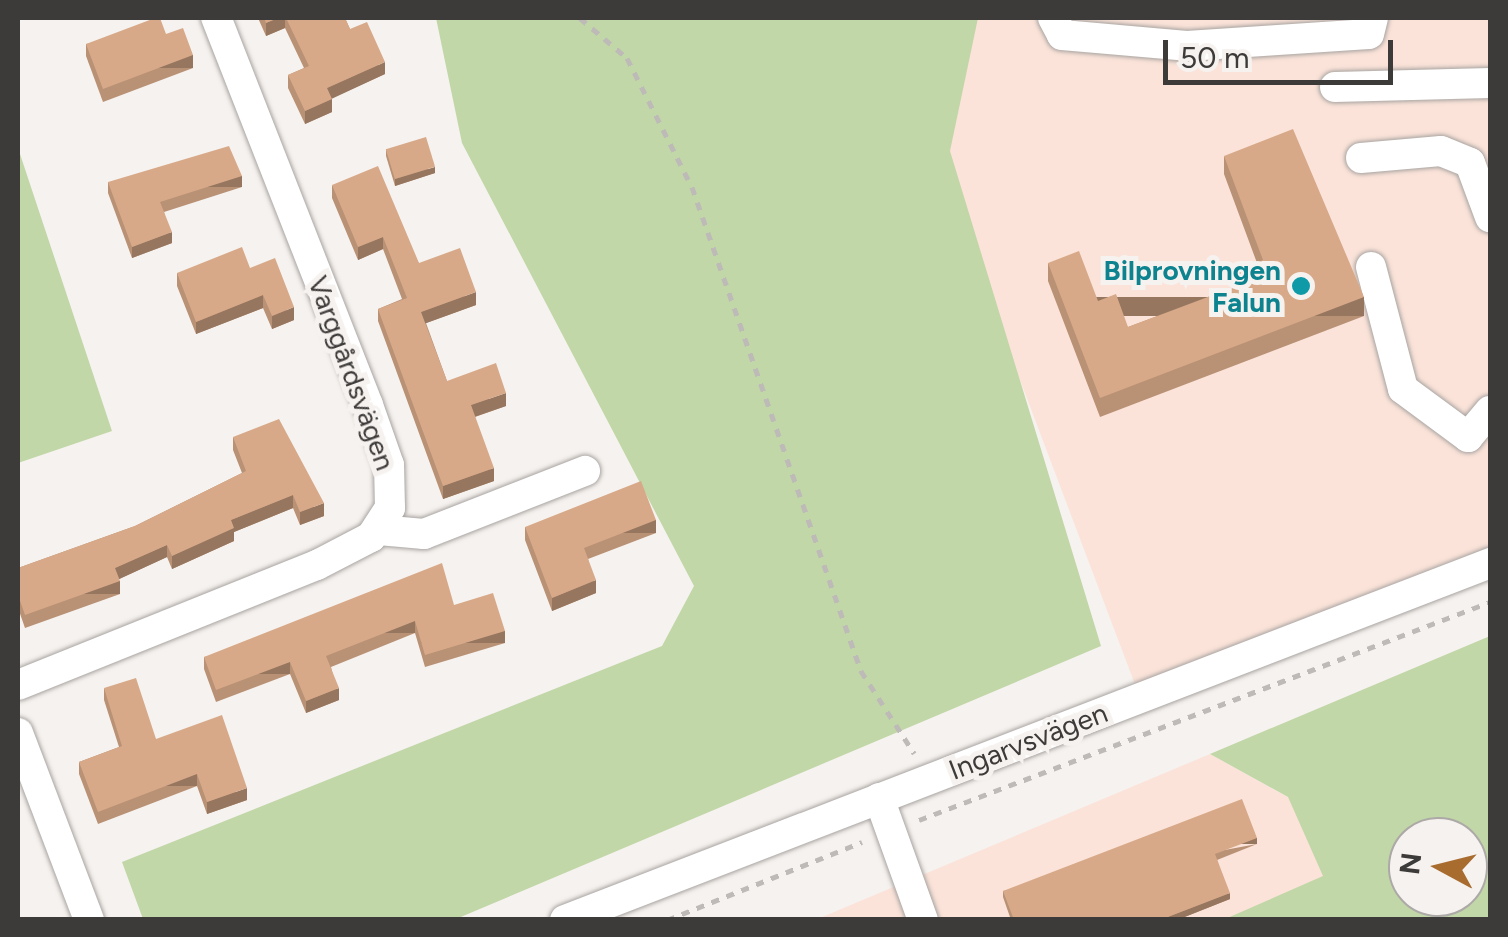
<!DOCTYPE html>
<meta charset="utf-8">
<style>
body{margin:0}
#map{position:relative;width:1508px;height:937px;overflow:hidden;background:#f6f2ef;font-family:Figtree,sans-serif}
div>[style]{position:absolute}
.industrial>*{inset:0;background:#fbe3d9}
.green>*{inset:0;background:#c1d7a7}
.path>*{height:5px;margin-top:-2.5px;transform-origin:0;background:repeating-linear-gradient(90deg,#bdbab7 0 8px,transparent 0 16px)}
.roads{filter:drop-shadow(0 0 2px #a8a4a1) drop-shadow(0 0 2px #a8a4a1)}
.minor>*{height:30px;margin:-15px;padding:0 15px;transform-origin:15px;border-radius:15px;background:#fff}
.wall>*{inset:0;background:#b99175}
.shaded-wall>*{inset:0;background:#96765f;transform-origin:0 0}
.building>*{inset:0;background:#d7a988;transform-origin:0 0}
.dots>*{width:28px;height:28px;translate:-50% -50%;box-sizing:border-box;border:5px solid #f6f2ef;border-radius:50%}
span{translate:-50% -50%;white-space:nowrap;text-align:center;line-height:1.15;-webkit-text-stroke:10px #f6f2ef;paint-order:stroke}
.culture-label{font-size:28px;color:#0d838f;font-weight:700}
.right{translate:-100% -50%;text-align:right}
.street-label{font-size:28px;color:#3d3b3a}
.frame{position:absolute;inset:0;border:20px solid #3d3b3a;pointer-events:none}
.north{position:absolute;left:1388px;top:817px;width:100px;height:100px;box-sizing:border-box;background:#f6f2ef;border:2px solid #aca9a7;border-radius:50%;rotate:277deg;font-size:28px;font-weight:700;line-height:40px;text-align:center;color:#3d3b3a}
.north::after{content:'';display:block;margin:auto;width:35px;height:45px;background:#a86c2e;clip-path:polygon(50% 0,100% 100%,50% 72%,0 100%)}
.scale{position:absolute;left:1163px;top:40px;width:230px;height:45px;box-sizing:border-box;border:5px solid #3d3b3a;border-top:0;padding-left:12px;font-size:30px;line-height:35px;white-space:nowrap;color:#3d3b3a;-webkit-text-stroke:8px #f6f2ef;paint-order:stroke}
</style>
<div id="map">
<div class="industrial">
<i style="clip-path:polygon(956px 18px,1490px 18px,1490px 578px,1139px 695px,929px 139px)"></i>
<i style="clip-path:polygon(1210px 754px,1408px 864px,1408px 897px,1490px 909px,1490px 920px,815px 920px)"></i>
</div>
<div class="green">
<i style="clip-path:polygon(436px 18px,978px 18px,950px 151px,1101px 646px,456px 919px,143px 919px,122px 862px,662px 646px,694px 586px,462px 143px)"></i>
<i style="clip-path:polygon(18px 148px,112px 431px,18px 463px)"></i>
<i style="clip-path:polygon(evenodd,1490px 636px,1490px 919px,1225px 919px,1323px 876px,1288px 797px,1210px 754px,1490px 636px,1408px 837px,1468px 837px,1468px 897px,1408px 897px,1408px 837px)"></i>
</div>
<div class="path">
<i style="left:580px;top:18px;width:62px;rotate:40.4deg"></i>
<i style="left:627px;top:58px;width:144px;rotate:63.3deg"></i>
<i style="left:692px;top:187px;width:513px;rotate:70.75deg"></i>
<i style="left:861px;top:671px;width:98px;rotate:57.1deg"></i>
<i style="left:919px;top:820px;width:611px;rotate:-20.9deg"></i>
<i style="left:667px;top:920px;width:210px;rotate:-21.8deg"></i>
</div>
<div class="roads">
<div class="minor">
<i style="left:1053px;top:18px;width:19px;rotate:62deg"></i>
<i style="left:1062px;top:35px;width:125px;rotate:5deg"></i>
<i style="left:1187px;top:46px;width:182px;rotate:-3.8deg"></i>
<i style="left:1369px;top:34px;width:16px;rotate:-76deg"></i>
<i style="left:1335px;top:87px;width:155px;rotate:-1.5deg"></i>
<i style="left:1361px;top:158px;width:80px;rotate:-5deg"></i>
<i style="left:1441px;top:151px;width:31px;rotate:22deg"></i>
<i style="left:1470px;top:163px;width:58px;rotate:69.7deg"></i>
<i style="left:1371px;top:267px;width:126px;rotate:75.3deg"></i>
<i style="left:1403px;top:389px;width:81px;rotate:36.4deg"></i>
<i style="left:1468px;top:437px;width:34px;rotate:-50deg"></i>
<i style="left:379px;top:530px;width:45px;rotate:5.1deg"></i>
<i style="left:424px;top:534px;width:173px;rotate:-21.4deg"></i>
<i style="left:18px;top:685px;width:322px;rotate:-21.9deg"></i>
<i style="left:317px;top:565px;width:61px;rotate:-27.4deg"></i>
<i style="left:371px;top:537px;width:35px;rotate:-57deg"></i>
<i style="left:390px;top:508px;width:43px;rotate:-91.3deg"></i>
<i style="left:389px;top:465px;width:64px;rotate:-109.3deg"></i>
<i style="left:368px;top:405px;width:416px;rotate:-111.4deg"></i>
<i style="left:18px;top:733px;width:200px;rotate:69.2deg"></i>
<i style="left:879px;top:798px;width:130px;rotate:70.2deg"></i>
<i style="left:565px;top:920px;width:992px;rotate:-21.1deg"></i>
</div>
</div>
<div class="wall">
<i style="clip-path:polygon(258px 18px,345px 18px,350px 29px,385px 74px,332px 98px,332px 112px,305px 124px,288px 88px,288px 75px,304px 68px,285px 28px,266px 36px)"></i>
<i style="clip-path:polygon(166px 34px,193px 68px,103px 102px,86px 56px,86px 44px)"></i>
<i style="clip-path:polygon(386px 149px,435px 173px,395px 186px,386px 156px)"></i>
<i style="clip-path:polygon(1224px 156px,1364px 316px,1100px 417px,1048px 281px,1048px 263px,1098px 301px,1128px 327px,1232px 288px,1232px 272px,1257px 263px,1224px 174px)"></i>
<i style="clip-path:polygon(108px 182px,242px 187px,164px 212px,172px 243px,132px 258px,108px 193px)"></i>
<i style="clip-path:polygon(332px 185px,419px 263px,476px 305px,426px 323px,447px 381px,506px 406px,475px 417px,494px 481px,443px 499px,378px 321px,378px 309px,402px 299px,383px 249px,358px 260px,332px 198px)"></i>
<i style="clip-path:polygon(250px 268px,294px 320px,272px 329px,263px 308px,196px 334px,177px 286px,177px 273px)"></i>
<i style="clip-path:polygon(233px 437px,324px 516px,300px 525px,293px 508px,234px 532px,234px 541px,172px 569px,167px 557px,119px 579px,120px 594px,25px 628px,18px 608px,18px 568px,135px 526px,242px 473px,233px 450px)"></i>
<i style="clip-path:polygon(525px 527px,656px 533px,588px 559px,596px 593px,552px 611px,525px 540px)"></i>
<i style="clip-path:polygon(454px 605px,505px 643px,425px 667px,415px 633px,331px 667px,339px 700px,306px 713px,290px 674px,216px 702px,204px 669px,204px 657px)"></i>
<i style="clip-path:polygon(104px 688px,156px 739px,247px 800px,207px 814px,197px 786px,98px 824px,79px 774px,79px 762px,119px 747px,104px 700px)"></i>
<i style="clip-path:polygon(1257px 844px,1217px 860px,1230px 899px,1177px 920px,1011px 920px,1003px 897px,1003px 891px)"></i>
</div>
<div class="shaded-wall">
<i style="clip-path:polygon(278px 18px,285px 18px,285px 28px,266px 36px,266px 23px)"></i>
<i style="left:193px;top:55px;width:13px;height:96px;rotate:90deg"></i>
<i style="clip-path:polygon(385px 62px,385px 74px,327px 101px,327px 88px)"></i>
<i style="clip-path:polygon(332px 99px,332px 112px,305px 124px,305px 111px)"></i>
<i style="clip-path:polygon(435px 167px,435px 173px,395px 186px,395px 179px)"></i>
<i style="left:242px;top:176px;width:11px;height:86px;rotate:90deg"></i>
<i style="clip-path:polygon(172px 232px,172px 243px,132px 258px,132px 247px)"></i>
<i style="clip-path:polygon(383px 237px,383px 249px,358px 260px,358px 247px)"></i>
<i style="clip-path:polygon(476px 292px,476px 305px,421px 325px,421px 312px)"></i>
<i style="clip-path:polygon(263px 295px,263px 308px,196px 334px,196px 322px)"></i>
<i style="left:1364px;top:297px;width:19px;height:283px;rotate:90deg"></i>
<i style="clip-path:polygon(294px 307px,294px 320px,272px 329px,272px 316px)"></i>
<i style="clip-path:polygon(506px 393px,506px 406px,471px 418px,471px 405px)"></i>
<i style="clip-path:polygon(494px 468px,494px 481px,443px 499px,443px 486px)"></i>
<i style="clip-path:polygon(293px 495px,293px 508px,234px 532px,234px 541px,172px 569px,172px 556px,231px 520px)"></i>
<i style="clip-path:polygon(324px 503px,324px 516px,300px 525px,300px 512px)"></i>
<i style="left:656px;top:520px;width:13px;height:77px;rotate:90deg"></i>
<i style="clip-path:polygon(167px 545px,167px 557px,115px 581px,115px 568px)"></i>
<i style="clip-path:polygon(596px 580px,596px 593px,552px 611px,552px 598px)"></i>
<i style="left:120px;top:581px;width:13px;height:101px;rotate:90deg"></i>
<i style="left:415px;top:621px;width:12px;height:96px;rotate:90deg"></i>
<i style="left:505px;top:631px;width:12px;height:84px;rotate:90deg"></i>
<i style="left:290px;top:662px;width:12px;height:79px;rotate:90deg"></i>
<i style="clip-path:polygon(339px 688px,339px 700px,306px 713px,306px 701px)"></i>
<i style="left:197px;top:774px;width:12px;height:106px;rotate:90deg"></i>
<i style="clip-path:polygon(247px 788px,247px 800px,207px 814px,207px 802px)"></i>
<i style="left:1257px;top:838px;width:6px;height:45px;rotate:90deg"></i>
<i style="clip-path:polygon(1230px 893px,1230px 899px,1177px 920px,1160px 920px)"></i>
</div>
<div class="building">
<i style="clip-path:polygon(155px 18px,160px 18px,166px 34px,183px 28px,193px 55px,103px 89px,86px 44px)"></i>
<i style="clip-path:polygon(264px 18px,278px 18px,266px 23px)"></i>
<i style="clip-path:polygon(286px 18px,345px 18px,350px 29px,367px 22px,385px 62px,327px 88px,332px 99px,305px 111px,288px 75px,309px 66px)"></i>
<i style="clip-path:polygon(1293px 129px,1364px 297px,1100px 398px,1048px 263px,1079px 251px,1098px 301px,1116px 294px,1128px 327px,1237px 286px,1232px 272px,1263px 260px,1224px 156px)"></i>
<i style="left:426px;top:137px;width:31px;height:42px;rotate:73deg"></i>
<i style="clip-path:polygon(229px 146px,242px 176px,160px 202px,172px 232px,132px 247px,108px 182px)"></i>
<i style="clip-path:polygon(378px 166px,419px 263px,460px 248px,476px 292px,421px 312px,447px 381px,496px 363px,506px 393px,471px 405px,494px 468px,443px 486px,378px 309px,407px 298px,383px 237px,358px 247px,332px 185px)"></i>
<i style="clip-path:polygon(242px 247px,250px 268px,275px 258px,294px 307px,272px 316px,263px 295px,196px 322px,177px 273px)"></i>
<i style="clip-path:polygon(279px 419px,324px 503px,300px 512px,293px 495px,231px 520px,234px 528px,172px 556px,167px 545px,115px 568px,120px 581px,25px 615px,18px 595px,18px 568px,135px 526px,246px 471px,233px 437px)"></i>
<i style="clip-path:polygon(641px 481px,656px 520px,584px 548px,596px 580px,552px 598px,525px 527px)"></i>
<i style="clip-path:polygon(442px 563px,454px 605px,493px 593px,505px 631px,425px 655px,415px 621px,326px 656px,339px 688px,306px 701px,290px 662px,216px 690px,204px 657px)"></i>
<i style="clip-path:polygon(136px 678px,156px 739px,222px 715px,247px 788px,207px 802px,197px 774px,98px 812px,79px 762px,122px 746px,104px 688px)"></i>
<i style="clip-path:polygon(1242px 799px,1257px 838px,1215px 854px,1230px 893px,1160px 920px,1014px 920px,1003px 891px)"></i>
</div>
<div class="dots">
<i style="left:1301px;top:286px;background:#0f9aa8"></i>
</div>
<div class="culture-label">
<span class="right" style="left:1281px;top:286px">Bilprovningen<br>Falun</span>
</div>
<div class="street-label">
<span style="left:352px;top:373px;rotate:70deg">Varggårdsvägen</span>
<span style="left:1028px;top:741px;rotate:-21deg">Ingarvsvägen</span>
</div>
<div class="frame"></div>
<div class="north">N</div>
<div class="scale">50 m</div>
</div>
